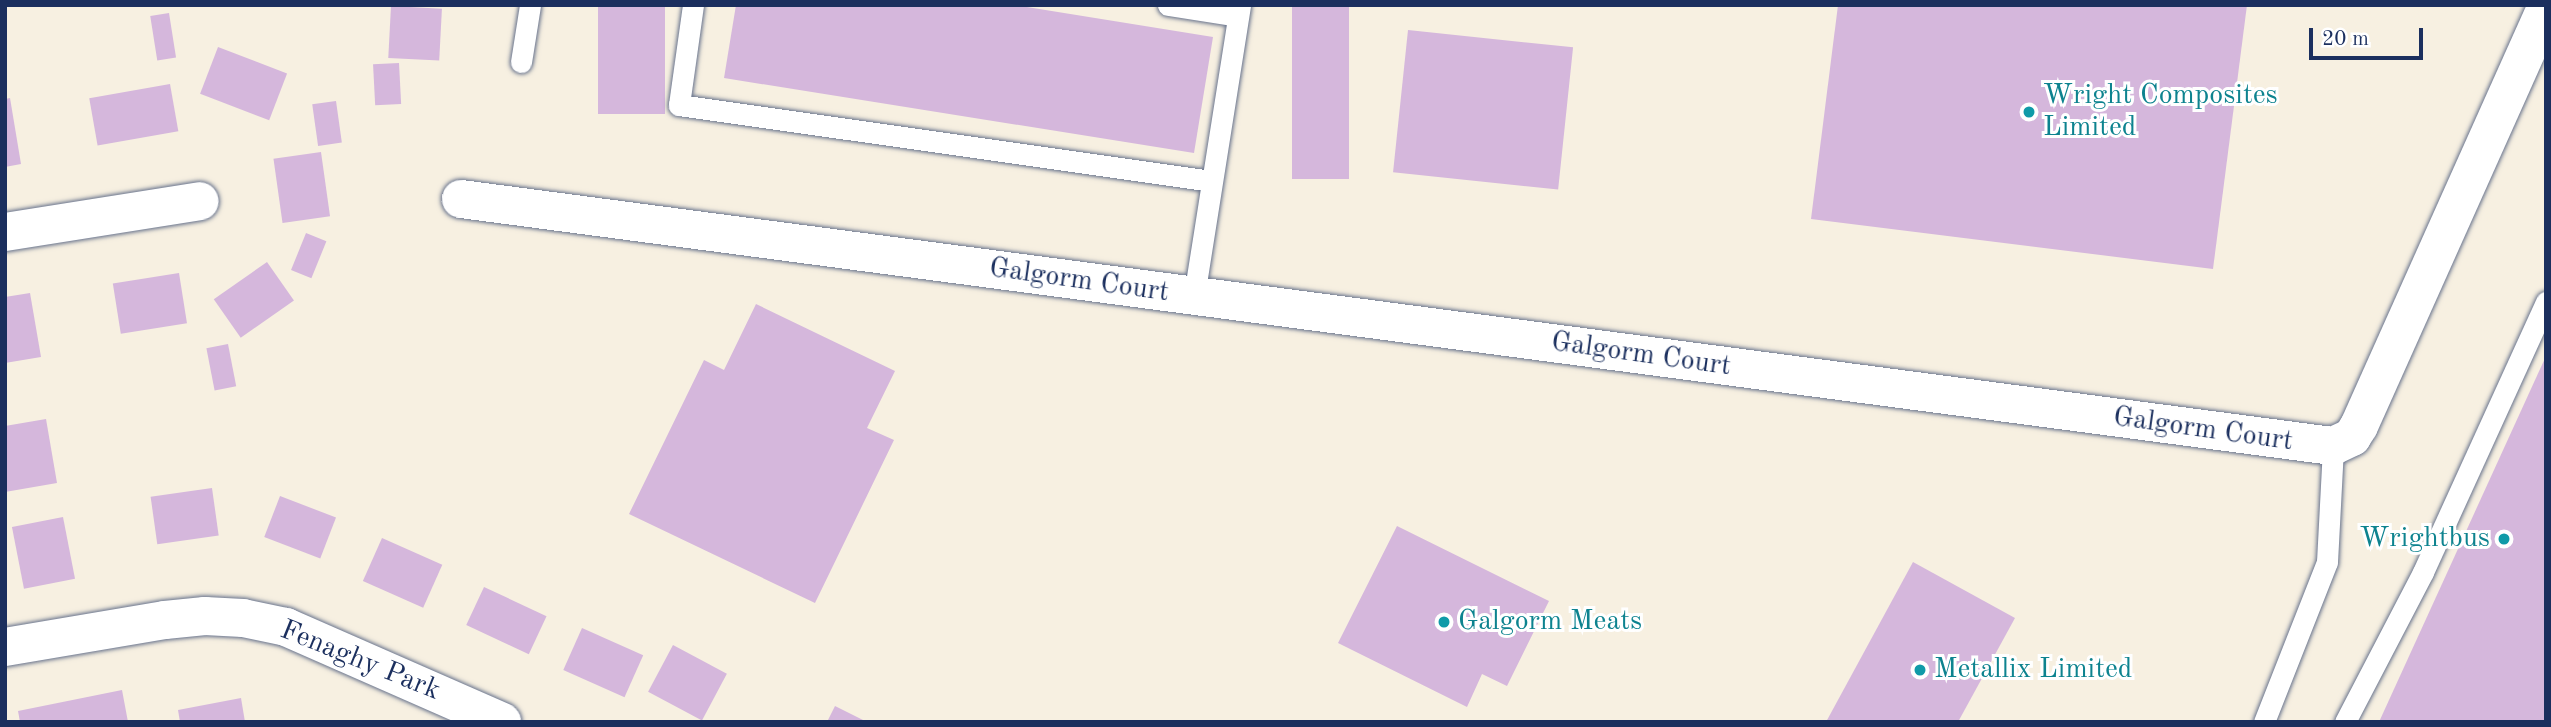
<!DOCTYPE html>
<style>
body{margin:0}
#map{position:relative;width:2551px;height:727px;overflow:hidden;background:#f7f0e1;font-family:"Old Standard TT",serif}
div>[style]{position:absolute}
.building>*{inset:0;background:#d5b7dc;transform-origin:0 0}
.roads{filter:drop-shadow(0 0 2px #68738c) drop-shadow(0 0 2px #68738c)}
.lane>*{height:21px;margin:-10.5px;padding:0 10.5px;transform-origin:10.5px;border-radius:10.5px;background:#fff}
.street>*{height:38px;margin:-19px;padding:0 19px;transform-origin:19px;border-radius:19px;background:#fff}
.dots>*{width:19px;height:19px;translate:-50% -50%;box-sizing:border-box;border:4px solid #fff;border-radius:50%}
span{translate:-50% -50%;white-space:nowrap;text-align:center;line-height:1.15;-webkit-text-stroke:6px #fff;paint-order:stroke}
.culture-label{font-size:28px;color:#0d838f}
.left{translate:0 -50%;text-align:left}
.right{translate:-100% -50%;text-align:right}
.street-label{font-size:28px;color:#1b2f5e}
.frame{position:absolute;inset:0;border:7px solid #1b2f5e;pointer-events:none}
.scale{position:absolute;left:2309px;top:28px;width:114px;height:32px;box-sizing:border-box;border:4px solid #1b2f5e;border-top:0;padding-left:9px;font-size:21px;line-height:24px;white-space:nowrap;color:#1b2f5e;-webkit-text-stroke:5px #fff;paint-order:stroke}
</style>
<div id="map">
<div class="building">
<i style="left:598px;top:5px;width:67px;height:109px"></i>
<i style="clip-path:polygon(736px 5px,1014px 5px,1213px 37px,1194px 153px,724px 78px)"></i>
<i style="left:1292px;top:5px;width:57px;height:174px"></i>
<i style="clip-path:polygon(1838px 5px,2247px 5px,2213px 269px,1811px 219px)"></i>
<i style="left:391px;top:6px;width:51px;height:52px;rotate:3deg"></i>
<i style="left:169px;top:13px;width:45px;height:19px;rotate:81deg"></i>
<i style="left:1408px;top:30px;width:166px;height:143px;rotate:6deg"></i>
<i style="left:218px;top:47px;width:74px;height:50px;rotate:21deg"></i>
<i style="left:399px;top:63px;width:41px;height:26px;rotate:87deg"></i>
<i style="left:170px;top:84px;width:48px;height:82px;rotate:80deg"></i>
<i style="clip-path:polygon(10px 98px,21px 164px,5px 167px,5px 99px)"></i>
<i style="left:336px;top:101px;width:42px;height:24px;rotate:82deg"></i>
<i style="left:321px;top:152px;width:65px;height:48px;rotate:82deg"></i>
<i style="left:306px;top:233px;width:22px;height:40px;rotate:22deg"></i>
<i style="left:267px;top:262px;width:47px;height:65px;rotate:55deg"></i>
<i style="left:179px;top:273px;width:51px;height:67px;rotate:81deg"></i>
<i style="clip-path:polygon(30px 293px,41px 357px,5px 363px,5px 297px)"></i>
<i style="clip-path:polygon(756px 304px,895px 371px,867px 428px,894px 440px,815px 603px,629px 514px,704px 360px,724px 370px)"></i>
<i style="left:228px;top:344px;width:43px;height:22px;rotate:79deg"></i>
<i style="clip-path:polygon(2546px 356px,2546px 722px,2379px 722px)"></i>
<i style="clip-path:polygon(46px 419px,57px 483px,5px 492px,5px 426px)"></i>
<i style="left:212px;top:488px;width:48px;height:62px;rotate:82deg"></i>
<i style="left:280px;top:496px;width:60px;height:44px;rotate:21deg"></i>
<i style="left:63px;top:517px;width:63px;height:52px;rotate:79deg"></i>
<i style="clip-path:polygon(1397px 526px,1549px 601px,1507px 686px,1482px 674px,1467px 707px,1338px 643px)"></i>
<i style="left:382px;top:538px;width:66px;height:47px;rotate:24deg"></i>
<i style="clip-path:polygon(1913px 562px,2015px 618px,1958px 722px,1826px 722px)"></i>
<i style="left:484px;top:587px;width:69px;height:42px;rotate:25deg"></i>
<i style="left:582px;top:628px;width:67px;height:46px;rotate:24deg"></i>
<i style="left:673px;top:645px;width:61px;height:53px;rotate:28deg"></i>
<i style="clip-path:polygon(122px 690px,128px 722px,20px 722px,18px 711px)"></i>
<i style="clip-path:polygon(241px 698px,245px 722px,180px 722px,178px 710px)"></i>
<i style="clip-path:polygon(835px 706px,867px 722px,827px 722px)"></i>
</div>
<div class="roads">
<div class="lane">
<i style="left:693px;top:5px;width:101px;rotate:98deg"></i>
<i style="left:679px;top:105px;width:538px;rotate:8.12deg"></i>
<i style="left:1168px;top:5px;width:71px;rotate:8.9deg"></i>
<i style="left:521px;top:62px;width:58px;rotate:-81deg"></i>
<i style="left:1194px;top:296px;width:295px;rotate:-81deg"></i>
<i style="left:2264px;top:722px;width:172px;rotate:-68.5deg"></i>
<i style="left:2327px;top:562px;width:116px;rotate:-87deg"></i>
<i style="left:2345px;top:722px;width:169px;rotate:-62.5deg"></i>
<i style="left:2423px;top:572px;width:297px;rotate:-65.5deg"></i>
</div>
<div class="street">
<i style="left:461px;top:199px;width:1888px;rotate:7.52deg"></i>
<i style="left:2333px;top:446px;width:21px;rotate:-25deg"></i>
<i style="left:2352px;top:437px;width:13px;rotate:-58deg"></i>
<i style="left:2359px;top:426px;width:458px;rotate:-65.9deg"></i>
<i style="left:5px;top:232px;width:197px;rotate:-9deg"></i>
<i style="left:5px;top:647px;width:162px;rotate:-9.6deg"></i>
<i style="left:165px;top:620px;width:40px;rotate:-5.7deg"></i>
<i style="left:205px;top:616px;width:38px;rotate:3deg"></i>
<i style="left:243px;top:618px;width:44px;rotate:11.8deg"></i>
<i style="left:286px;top:627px;width:236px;rotate:23.7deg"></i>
</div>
</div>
<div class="dots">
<i style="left:2029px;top:112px;background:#0f9aa8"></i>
<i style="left:2504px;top:539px;background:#0f9aa8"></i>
<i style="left:1444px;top:622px;background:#0f9aa8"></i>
<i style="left:1920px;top:670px;background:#0f9aa8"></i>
</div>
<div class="culture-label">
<span class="left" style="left:2043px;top:112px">Wright Composites<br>Limited</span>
<span class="right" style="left:2490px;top:539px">Wrightbus</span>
<span class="left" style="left:1458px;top:622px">Galgorm Meats</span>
<span class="left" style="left:1934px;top:670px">Metallix Limited</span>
</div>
<div class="street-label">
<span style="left:1079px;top:281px;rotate:8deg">Galgorm Court</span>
<span style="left:1641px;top:355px;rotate:8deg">Galgorm Court</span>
<span style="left:2203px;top:430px;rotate:8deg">Galgorm Court</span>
<span style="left:360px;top:661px;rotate:22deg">Fenaghy Park</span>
</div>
<div class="frame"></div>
<div class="scale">20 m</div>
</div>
